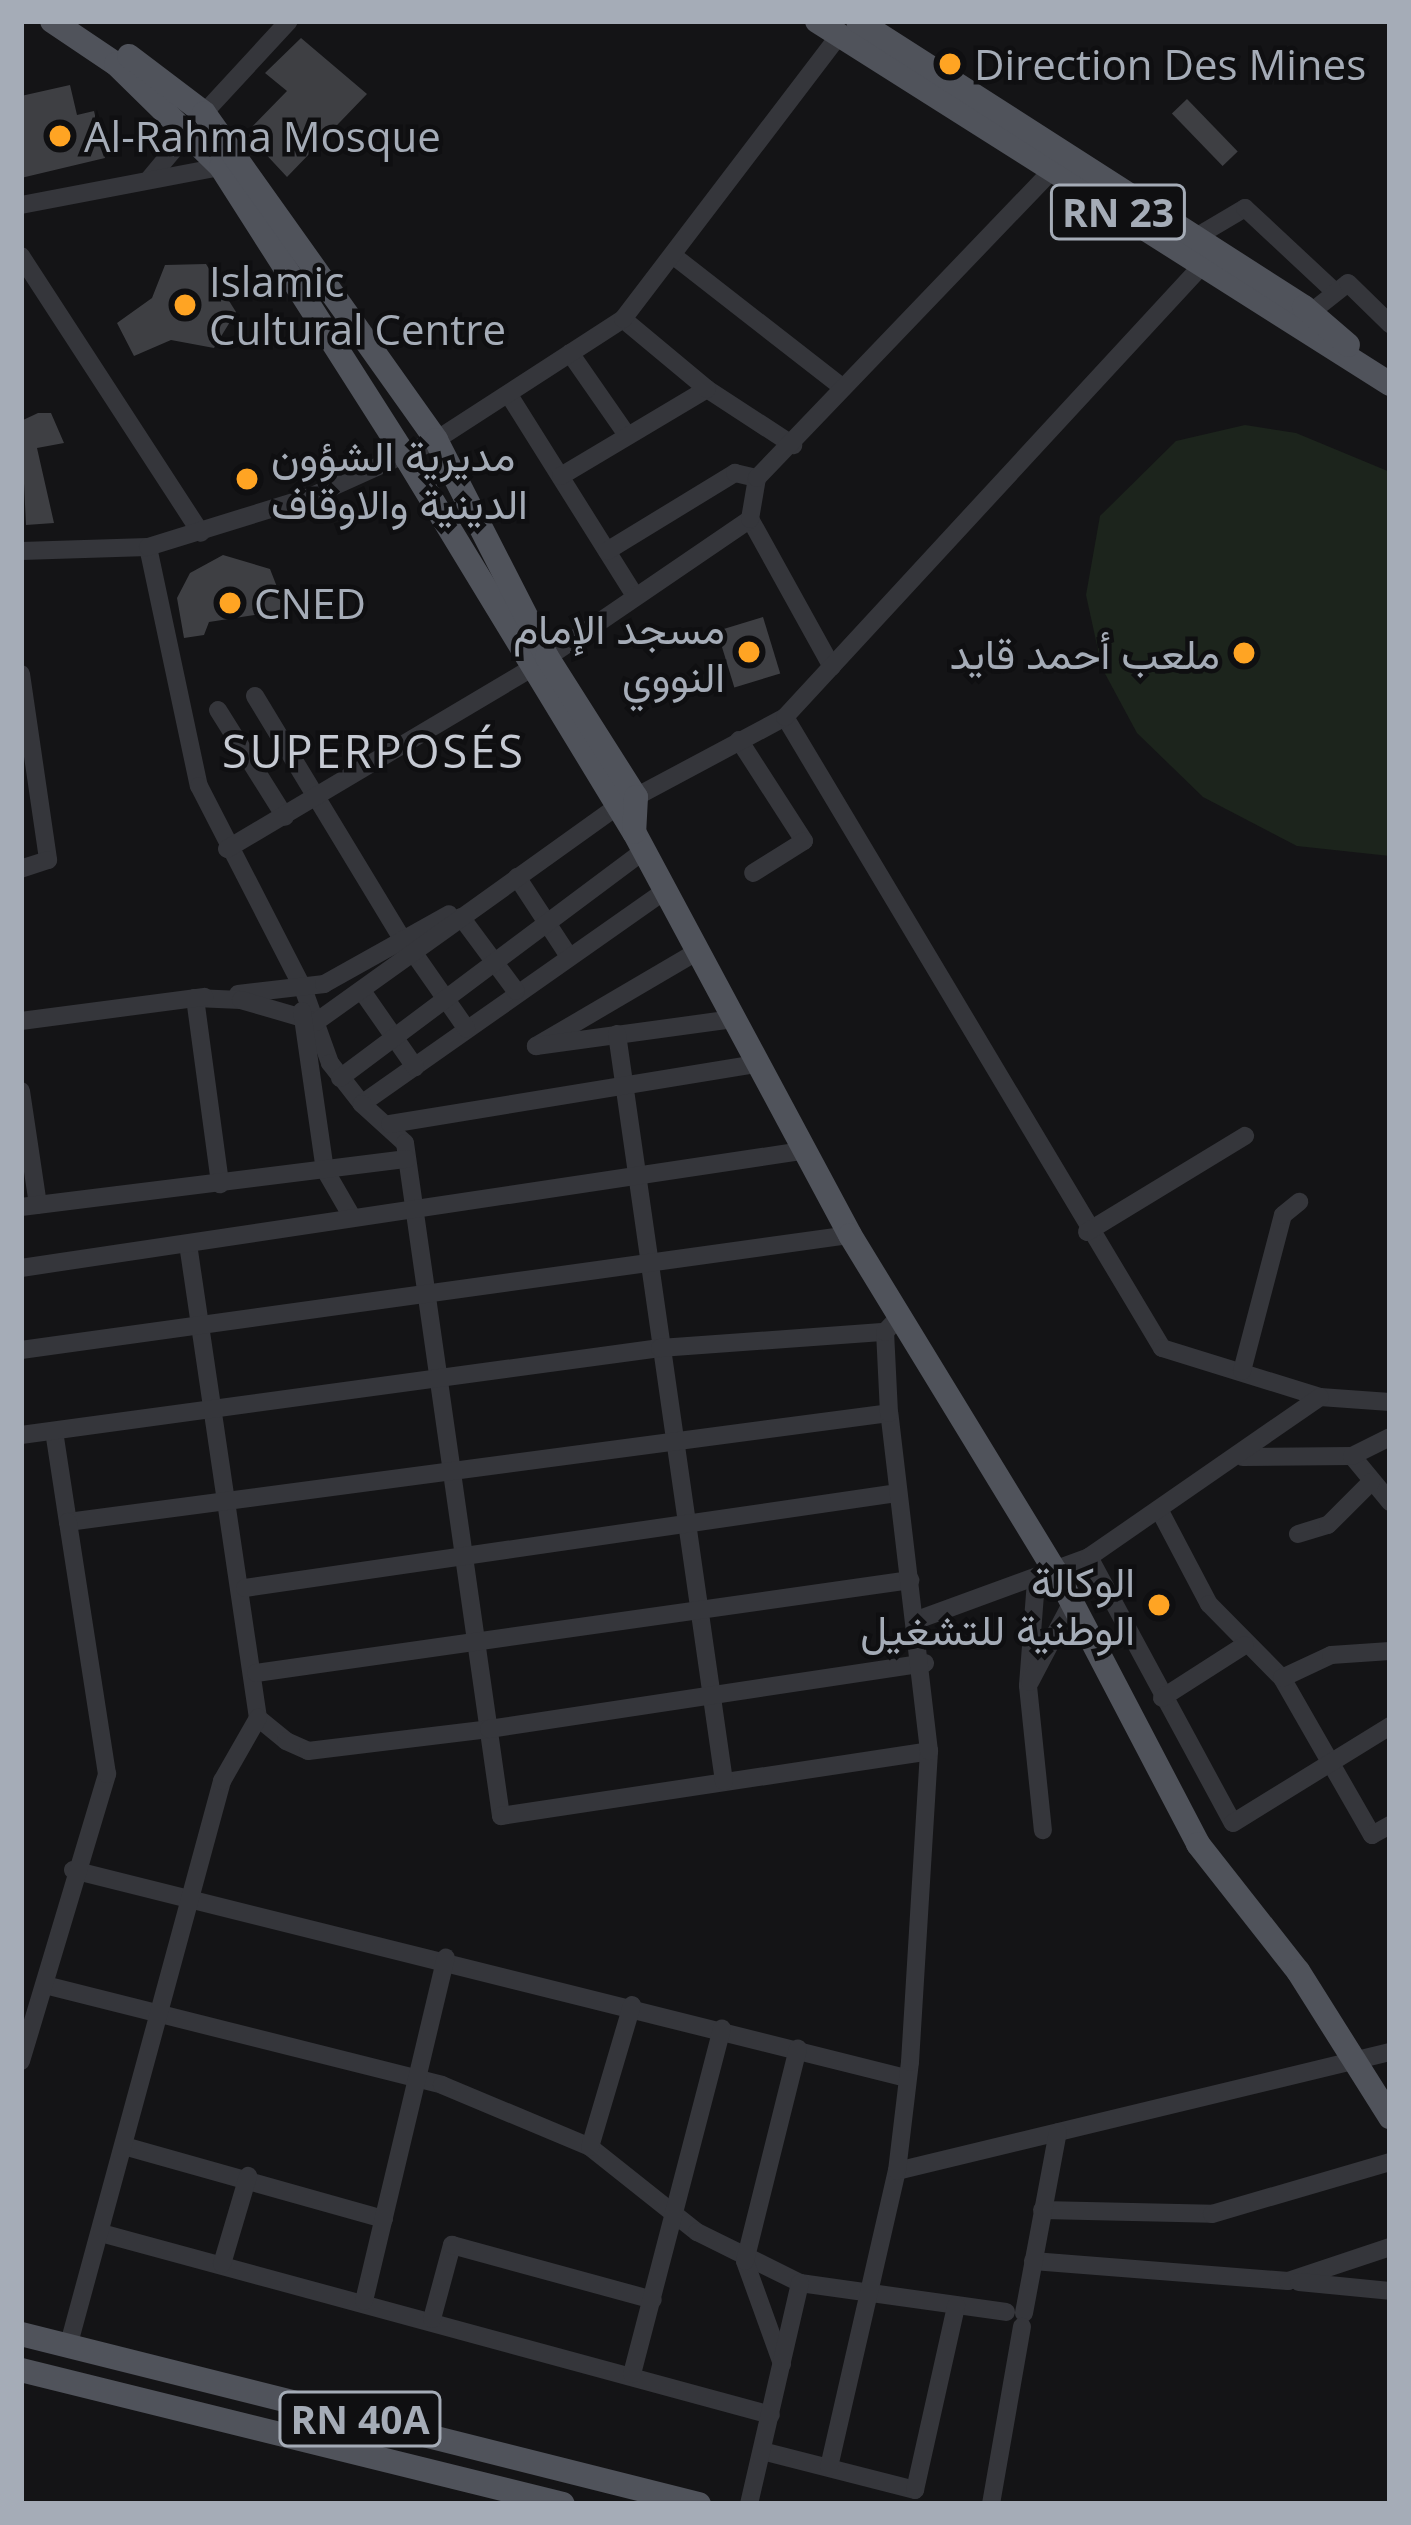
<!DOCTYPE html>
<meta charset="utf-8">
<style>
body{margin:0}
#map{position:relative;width:1411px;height:2525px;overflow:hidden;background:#141416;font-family:"Open Sans",Vazirmatn,sans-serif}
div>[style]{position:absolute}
.green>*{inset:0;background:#1c241c}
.building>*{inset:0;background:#3e3f43;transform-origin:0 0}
.minor>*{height:18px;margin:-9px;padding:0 9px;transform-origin:9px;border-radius:9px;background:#35363b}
.major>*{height:24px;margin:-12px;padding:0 12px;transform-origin:12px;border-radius:12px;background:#50535b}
.dots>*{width:33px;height:33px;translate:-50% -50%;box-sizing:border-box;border:6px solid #0f0f11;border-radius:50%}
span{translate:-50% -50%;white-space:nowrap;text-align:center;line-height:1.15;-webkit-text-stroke:9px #0f0f11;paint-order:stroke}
.shield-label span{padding:3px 9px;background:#0f0f11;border:3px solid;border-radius:9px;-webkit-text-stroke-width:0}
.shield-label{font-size:39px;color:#a5acb7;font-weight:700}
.poi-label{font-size:42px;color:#a5acb7}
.left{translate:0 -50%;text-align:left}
.right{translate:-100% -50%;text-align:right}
.neighbourhood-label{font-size:45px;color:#c6cad3;letter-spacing:3px}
.frame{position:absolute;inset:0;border:24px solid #a5acb7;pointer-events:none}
</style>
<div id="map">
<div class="green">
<i style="clip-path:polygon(1245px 425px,1296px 433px,1390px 472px,1390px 856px,1297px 846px,1203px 797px,1137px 733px,1102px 668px,1086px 595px,1100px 516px,1176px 441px)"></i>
</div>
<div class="building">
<i style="clip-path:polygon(301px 38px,367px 94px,287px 177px,246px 133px,287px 91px,265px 73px)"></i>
<i style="clip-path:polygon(70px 85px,77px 115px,94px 111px,105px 158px,21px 178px,21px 96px)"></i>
<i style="left:1187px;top:99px;width:73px;height:21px;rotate:46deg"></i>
<i style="clip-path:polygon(206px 264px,236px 312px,214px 348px,171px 340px,134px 356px,117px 323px,152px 298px,165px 265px)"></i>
<i style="clip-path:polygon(38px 413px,51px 413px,64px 443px,37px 448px,54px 523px,26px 525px,21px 421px)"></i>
<i style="clip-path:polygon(223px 555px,270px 569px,286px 610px,209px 622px,204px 635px,184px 638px,177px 598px,190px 573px)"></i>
<i style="left:763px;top:617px;width:59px;height:48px;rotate:73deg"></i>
</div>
<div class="minor">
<i style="left:204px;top:113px;width:125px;rotate:-47.3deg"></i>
<i style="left:150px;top:178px;width:62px;rotate:-50.2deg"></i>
<i style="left:21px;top:205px;width:204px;rotate:-10.8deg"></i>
<i style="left:1196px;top:237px;width:57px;rotate:-30.6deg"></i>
<i style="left:1245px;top:208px;width:120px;rotate:43deg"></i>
<i style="left:21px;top:256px;width:330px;rotate:57deg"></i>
<i style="left:675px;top:257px;width:213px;rotate:37.9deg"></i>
<i style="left:1310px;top:313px;width:48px;rotate:-38.3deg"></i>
<i style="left:1348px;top:283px;width:59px;rotate:44.3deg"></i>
<i style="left:570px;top:353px;width:100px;rotate:55.2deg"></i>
<i style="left:707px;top:389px;width:103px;rotate:33.1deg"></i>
<i style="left:509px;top:395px;width:237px;rotate:57.9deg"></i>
<i style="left:561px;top:476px;width:170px;rotate:-30.8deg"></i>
<i style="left:707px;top:389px;width:109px;rotate:-140.2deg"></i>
<i style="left:750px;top:519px;width:169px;rotate:61deg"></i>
<i style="left:148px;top:547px;width:244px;rotate:78deg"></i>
<i style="left:199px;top:786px;width:227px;rotate:62.8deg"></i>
<i style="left:303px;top:988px;width:80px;rotate:70.2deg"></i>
<i style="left:330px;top:1063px;width:52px;rotate:52deg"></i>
<i style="left:21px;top:551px;width:127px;rotate:-1.8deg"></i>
<i style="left:148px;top:547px;width:170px;rotate:-17.2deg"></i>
<i style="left:310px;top:497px;width:138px;rotate:-24.3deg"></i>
<i style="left:436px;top:440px;width:223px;rotate:-32.9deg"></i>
<i style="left:623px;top:319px;width:355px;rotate:-52.7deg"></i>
<i style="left:607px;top:551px;width:150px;rotate:-31.4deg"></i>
<i style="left:735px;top:473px;width:23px;rotate:13deg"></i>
<i style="left:21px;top:674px;width:188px;rotate:81.7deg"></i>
<i style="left:48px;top:860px;width:28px;rotate:162deg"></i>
<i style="left:255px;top:696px;width:285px;rotate:58.8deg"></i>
<i style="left:218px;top:710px;width:126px;rotate:57.9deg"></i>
<i style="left:785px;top:717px;width:735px;rotate:59.14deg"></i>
<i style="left:1162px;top:1348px;width:165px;rotate:17.2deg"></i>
<i style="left:1320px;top:1397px;width:70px;rotate:4.1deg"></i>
<i style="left:739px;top:740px;width:120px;rotate:57.2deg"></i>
<i style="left:804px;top:841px;width:60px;rotate:147.9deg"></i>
<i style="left:227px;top:849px;width:351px;rotate:-30.7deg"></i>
<i style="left:529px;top:670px;width:268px;rotate:-34.3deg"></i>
<i style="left:750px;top:519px;width:42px;rotate:-80.3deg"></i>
<i style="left:757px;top:478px;width:434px;rotate:-46.2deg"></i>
<i style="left:517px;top:877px;width:93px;rotate:56.8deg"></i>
<i style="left:666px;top:890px;width:372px;rotate:144.9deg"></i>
<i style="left:362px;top:1104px;width:58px;rotate:42.2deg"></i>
<i style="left:405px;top:1143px;width:680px;rotate:81.88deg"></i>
<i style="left:501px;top:1816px;width:433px;rotate:-8.6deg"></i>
<i style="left:461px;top:917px;width:92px;rotate:53.4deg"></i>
<i style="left:698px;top:951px;width:188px;rotate:149.6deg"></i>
<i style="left:536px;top:1046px;width:199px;rotate:-7.8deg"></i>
<i style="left:413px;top:952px;width:93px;rotate:55.1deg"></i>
<i style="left:362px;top:991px;width:93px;rotate:55.1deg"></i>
<i style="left:238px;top:994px;width:87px;rotate:-6.6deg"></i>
<i style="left:324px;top:984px;width:143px;rotate:-29.2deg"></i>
<i style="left:195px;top:998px;width:46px;rotate:2.5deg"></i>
<i style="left:241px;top:1000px;width:78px;rotate:16.3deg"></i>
<i style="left:316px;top:1022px;width:365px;rotate:-35.6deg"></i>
<i style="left:613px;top:809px;width:195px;rotate:-28.1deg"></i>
<i style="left:785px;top:717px;width:623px;rotate:-47.28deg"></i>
<i style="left:195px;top:998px;width:188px;rotate:82.3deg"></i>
<i style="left:302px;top:1011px;width:161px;rotate:81.8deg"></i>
<i style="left:325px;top:1170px;width:54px;rotate:60.1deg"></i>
<i style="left:21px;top:1021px;width:185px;rotate:-7.5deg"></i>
<i style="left:617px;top:1034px;width:755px;rotate:81.85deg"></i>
<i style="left:340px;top:1078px;width:379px;rotate:-36.8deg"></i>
<i style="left:21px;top:1091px;width:115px;rotate:81.5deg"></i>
<i style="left:390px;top:1124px;width:370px;rotate:-9.3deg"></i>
<i style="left:21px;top:1207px;width:389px;rotate:-7.1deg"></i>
<i style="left:1087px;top:1232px;width:185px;rotate:-31.3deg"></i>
<i style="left:188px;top:1244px;width:479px;rotate:81.6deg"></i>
<i style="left:258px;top:1718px;width:36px;rotate:39deg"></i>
<i style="left:286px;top:1741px;width:24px;rotate:24deg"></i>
<i style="left:308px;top:1751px;width:182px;rotate:-6.9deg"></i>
<i style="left:489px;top:1729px;width:441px;rotate:-8.6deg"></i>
<i style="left:21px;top:1268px;width:790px;rotate:-8.52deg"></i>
<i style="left:21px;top:1350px;width:837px;rotate:-7.9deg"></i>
<i style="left:1242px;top:1371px;width:161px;rotate:-75.3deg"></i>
<i style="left:1283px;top:1215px;width:21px;rotate:-39deg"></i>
<i style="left:54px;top:1431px;width:92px;rotate:81.3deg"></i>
<i style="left:68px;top:1522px;width:828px;rotate:-7.56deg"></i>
<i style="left:21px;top:1435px;width:645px;rotate:-7.75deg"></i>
<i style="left:660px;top:1348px;width:226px;rotate:-4.1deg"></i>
<i style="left:1352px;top:1456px;width:60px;rotate:50.4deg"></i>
<i style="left:1243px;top:1457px;width:109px;rotate:-0.5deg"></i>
<i style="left:1352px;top:1456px;width:42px;rotate:-26.6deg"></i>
<i style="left:1162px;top:1515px;width:101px;rotate:62.2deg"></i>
<i style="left:1209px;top:1604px;width:104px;rotate:45.4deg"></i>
<i style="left:1282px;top:1678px;width:181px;rotate:60.2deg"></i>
<i style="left:1372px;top:1835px;width:21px;rotate:-29deg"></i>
<i style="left:1298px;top:1534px;width:31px;rotate:-17deg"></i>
<i style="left:1328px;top:1525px;width:61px;rotate:-45deg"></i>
<i style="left:1089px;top:1557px;width:302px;rotate:61.6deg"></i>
<i style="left:1233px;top:1823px;width:185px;rotate:-31.7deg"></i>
<i style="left:1036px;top:1581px;width:105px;rotate:94.4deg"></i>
<i style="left:1028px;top:1686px;width:145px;rotate:84.1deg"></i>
<i style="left:245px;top:1588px;width:660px;rotate:-8.28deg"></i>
<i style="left:917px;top:1620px;width:183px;rotate:-20.1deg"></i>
<i style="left:1089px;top:1557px;width:281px;rotate:-34.7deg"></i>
<i style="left:256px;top:1673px;width:661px;rotate:-8.09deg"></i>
<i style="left:1282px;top:1678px;width:54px;rotate:-25.1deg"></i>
<i style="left:1331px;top:1655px;width:59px;rotate:-3.9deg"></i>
<i style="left:1030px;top:1682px;width:90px;rotate:-62.3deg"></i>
<i style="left:1162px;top:1698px;width:98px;rotate:-32.6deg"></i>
<i style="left:73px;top:1870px;width:854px;rotate:14.02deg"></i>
<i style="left:45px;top:1985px;width:409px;rotate:14.1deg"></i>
<i style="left:442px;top:2085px;width:160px;rotate:22.7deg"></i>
<i style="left:590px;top:2147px;width:137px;rotate:38.5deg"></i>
<i style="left:697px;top:2232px;width:115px;rotate:26.3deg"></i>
<i style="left:800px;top:2283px;width:208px;rotate:8deg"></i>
<i style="left:21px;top:2061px;width:300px;rotate:-73.3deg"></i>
<i style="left:107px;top:1774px;width:255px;rotate:-98.8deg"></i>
<i style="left:124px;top:2146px;width:270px;rotate:15.7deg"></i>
<i style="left:590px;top:2147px;width:148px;rotate:-73.5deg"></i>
<i style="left:897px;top:2171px;width:507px;rotate:-13.57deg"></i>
<i style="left:1042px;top:2210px;width:170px;rotate:1.3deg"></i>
<i style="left:1212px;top:2214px;width:185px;rotate:-16.3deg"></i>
<i style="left:101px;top:2233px;width:694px;rotate:15.2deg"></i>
<i style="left:1033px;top:2261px;width:256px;rotate:4.5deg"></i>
<i style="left:1288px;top:2281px;width:108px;rotate:-18.4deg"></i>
<i style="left:222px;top:2264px;width:92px;rotate:-73.5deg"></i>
<i style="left:1299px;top:2282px;width:91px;rotate:5.6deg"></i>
<i style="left:364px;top:2301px;width:353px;rotate:-76.6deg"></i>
<i style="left:1024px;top:2313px;width:184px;rotate:-79.4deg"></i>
<i style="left:432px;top:2319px;width:77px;rotate:-74.9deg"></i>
<i style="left:452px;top:2245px;width:208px;rotate:15.3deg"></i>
<i style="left:68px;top:2347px;width:587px;rotate:-74.78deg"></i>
<i style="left:222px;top:1781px;width:73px;rotate:-60.3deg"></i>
<i style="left:782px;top:2364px;width:109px;rotate:-109.8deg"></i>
<i style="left:745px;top:2261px;width:219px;rotate:-76deg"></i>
<i style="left:632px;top:2374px;width:357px;rotate:-75.4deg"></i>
<i style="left:762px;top:2451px;width:158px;rotate:14.3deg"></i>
<i style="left:915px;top:2490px;width:189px;rotate:-77.4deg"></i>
<i style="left:829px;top:2467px;width:304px;rotate:-77.1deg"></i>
<i style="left:897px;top:2171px;width:110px;rotate:-83.2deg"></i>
<i style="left:910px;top:2062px;width:312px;rotate:-86.5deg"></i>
<i style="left:929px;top:1751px;width:340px;rotate:-96.7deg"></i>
<i style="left:889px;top:1413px;width:81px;rotate:-92.8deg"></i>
<i style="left:885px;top:1332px;width:23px;rotate:-47deg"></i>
<i style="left:749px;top:2504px;width:227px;rotate:-77deg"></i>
<i style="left:991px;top:2504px;width:180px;rotate:-80.1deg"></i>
</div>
<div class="major">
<i style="left:52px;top:21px;width:77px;rotate:33.9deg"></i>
<i style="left:116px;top:64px;width:147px;rotate:44.4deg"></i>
<i style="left:221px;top:167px;width:346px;rotate:57.5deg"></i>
<i style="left:407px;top:459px;width:437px;rotate:58.7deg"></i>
<i style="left:634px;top:832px;width:457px;rotate:61.8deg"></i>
<i style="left:850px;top:1235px;width:395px;rotate:58.6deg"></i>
<i style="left:1056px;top:1572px;width:307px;rotate:62.4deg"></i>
<i style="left:1198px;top:1844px;width:162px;rotate:51.8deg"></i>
<i style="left:1298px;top:1971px;width:173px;rotate:57.8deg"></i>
<i style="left:817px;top:21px;width:678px;rotate:32.35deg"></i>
<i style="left:858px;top:21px;width:530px;rotate:32.67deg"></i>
<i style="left:1304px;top:307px;width:58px;rotate:40.8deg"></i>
<i style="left:129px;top:56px;width:94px;rotate:37.2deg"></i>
<i style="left:204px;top:113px;width:401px;rotate:54.6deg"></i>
<i style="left:436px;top:440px;width:244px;rotate:62.9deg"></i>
<i style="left:547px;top:657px;width:166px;rotate:57.6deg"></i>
<i style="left:636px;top:797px;width:35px;rotate:93deg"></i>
<i style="left:21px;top:2334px;width:699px;rotate:14.08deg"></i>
<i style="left:21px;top:2370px;width:558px;rotate:13.89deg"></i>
</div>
<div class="dots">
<i style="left:950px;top:64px;background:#ffa423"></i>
<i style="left:60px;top:136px;background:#ffa423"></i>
<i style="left:185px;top:305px;background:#ffa423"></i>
<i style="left:247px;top:479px;background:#ffa423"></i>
<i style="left:230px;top:603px;background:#ffa423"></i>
<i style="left:749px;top:652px;background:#ffa423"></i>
<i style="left:1244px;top:653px;background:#ffa423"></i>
<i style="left:1159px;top:1605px;background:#ffa423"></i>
</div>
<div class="shield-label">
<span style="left:1118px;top:212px">RN 23</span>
<span style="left:360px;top:2419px">RN 40A</span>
</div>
<div class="poi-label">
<span class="left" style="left:974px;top:64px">Direction Des Mines</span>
<span class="left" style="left:84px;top:136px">Al-Rahma Mosque</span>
<span class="left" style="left:209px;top:305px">Islamic<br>Cultural Centre</span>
<span class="left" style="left:271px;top:479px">مديرية الشؤون<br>الدينية والاوقاف</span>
<span class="left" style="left:254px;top:603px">CNED</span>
<span class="right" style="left:725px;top:652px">مسجد الإمام<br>النووي</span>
<span class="right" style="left:1220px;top:653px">ملعب أحمد قايد</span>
<span class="right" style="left:1135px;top:1605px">الوكالة<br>الوطنية للتشغيل</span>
</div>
<div class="neighbourhood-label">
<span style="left:374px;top:751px">SUPERPOSÉS</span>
</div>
<div class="frame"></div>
</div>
